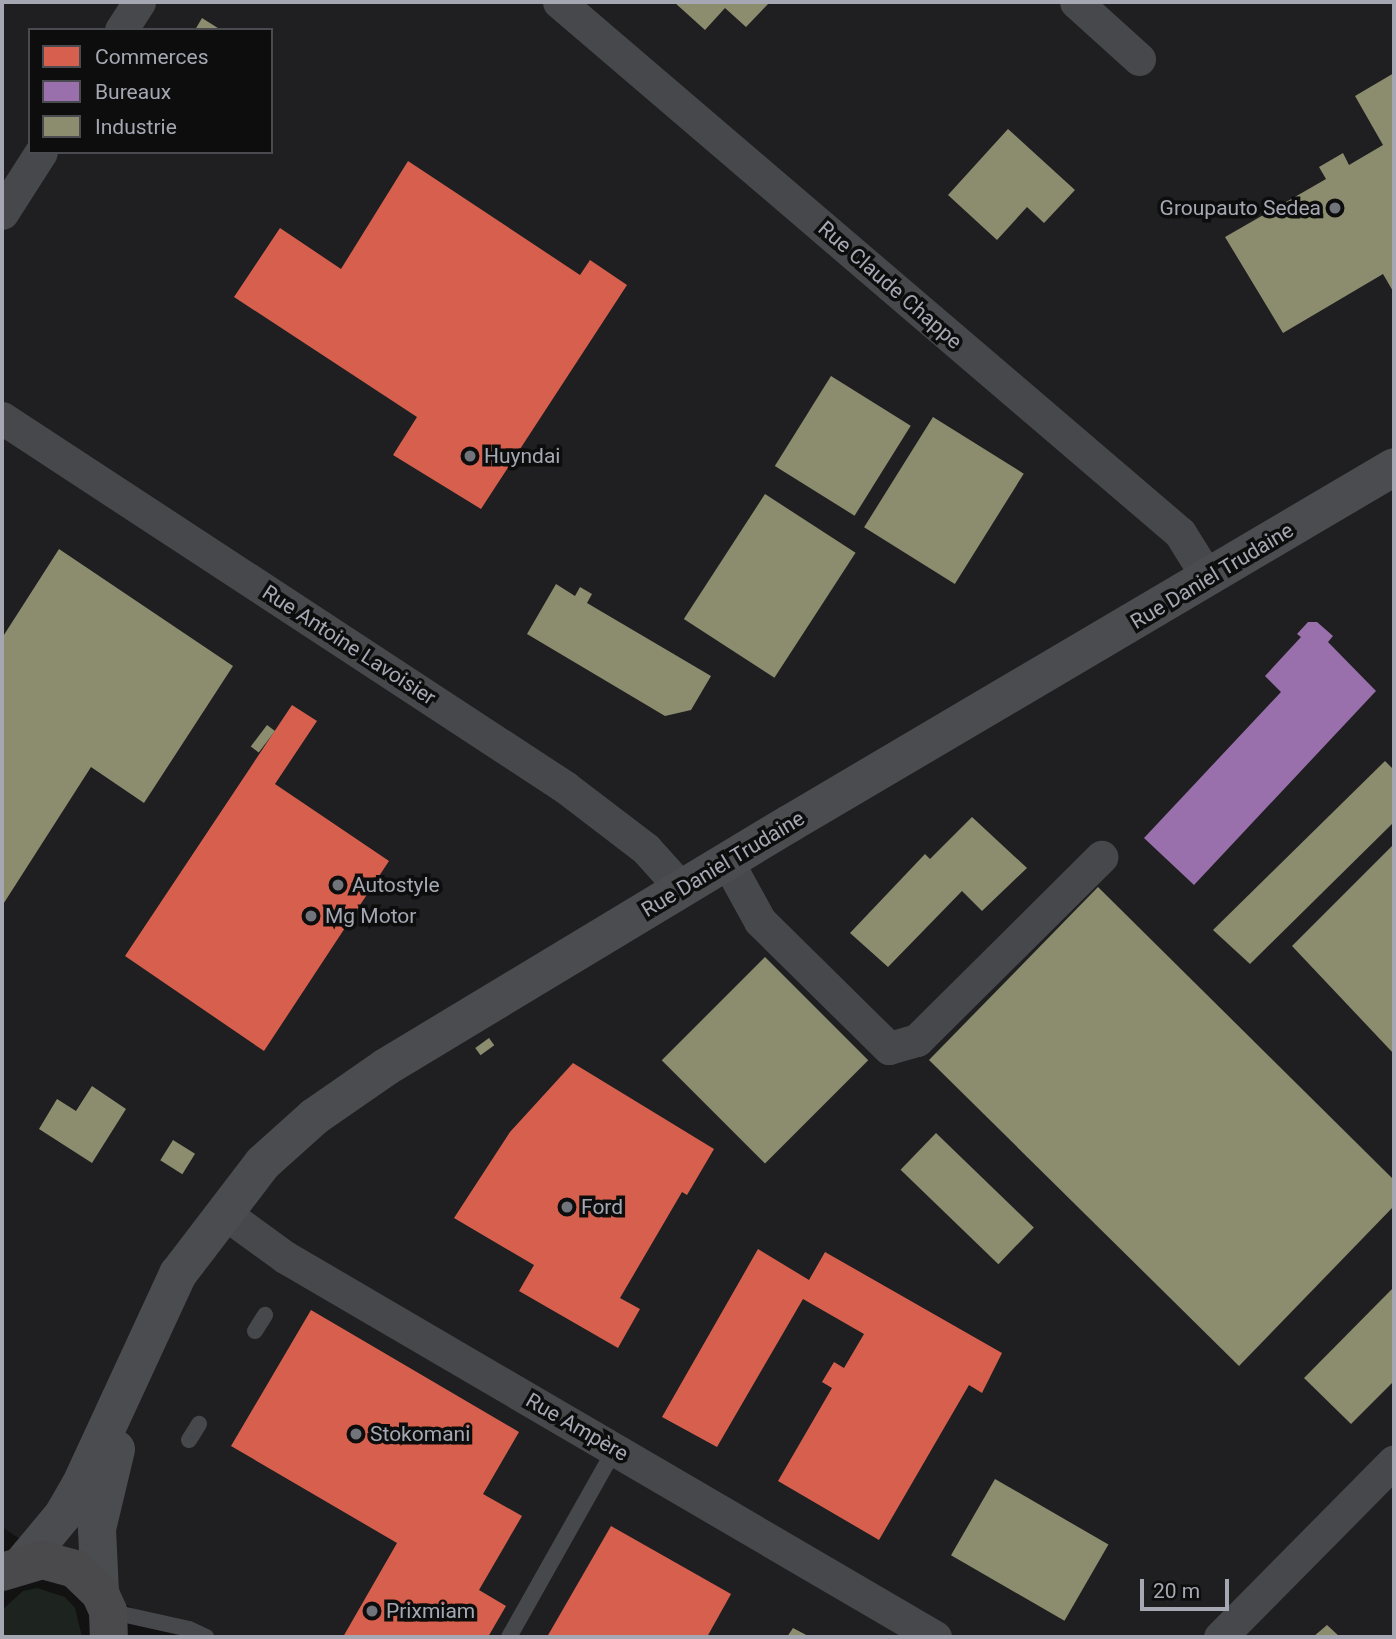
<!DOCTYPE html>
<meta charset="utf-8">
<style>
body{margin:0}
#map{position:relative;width:1396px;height:1639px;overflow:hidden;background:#121213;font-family:Roboto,sans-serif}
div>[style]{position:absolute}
.built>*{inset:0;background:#1f1f21}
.green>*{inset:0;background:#1d231e}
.shops>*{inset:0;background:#d6604d}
.offices>*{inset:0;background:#9970ab}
.industry>*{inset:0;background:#8c8c6e;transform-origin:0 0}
.lane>*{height:16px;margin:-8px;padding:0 8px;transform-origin:8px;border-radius:8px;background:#47484b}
.street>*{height:33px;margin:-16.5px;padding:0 16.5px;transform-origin:16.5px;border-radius:16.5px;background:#47484b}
.secondary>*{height:38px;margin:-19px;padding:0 19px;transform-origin:19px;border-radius:19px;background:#4b4c4f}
.primary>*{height:38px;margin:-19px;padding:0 19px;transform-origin:19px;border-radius:19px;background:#4a4a4d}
.dots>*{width:19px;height:19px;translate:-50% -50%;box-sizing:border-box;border:4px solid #0d0d0e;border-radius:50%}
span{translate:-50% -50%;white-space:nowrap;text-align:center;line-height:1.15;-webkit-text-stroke:7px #0d0d0e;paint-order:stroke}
.poi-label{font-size:21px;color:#a5a8b3}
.right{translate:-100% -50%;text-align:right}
.left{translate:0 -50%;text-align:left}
.street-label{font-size:21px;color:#a5a8b3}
.frame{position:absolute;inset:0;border:4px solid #a5a8b3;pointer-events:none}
.legend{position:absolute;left:28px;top:28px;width:245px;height:126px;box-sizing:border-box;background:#0d0d0e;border:2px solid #4a4b50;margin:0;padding:9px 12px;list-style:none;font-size:21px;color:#a5a8b3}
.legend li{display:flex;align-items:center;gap:14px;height:35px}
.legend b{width:35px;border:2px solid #4a4b50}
.scale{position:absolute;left:1140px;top:1579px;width:89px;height:32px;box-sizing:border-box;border:4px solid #a5a8b3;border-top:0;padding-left:9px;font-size:21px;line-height:24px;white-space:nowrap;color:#a5a8b3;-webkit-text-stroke:5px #0d0d0e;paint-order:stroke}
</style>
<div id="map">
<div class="built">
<i style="clip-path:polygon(evenodd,2px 2px,1394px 2px,1394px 1637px,185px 1637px,86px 1583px,2px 1527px,2px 2px,30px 30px,271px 30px,271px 152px,30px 152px,30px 30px)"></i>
</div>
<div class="green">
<i style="clip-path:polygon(37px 1588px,65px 1597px,75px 1608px,82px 1637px,2px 1637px,2px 1610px,23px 1591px)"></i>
</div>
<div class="shops">
<i style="clip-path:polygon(408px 161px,580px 275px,590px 260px,627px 285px,481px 509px,393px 455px,417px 417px,234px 297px,280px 228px,341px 269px)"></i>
<i style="clip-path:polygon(292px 705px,317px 721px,275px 784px,389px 861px,264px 1051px,125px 956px)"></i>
<i style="clip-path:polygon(573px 1063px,714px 1149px,687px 1195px,682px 1192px,620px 1298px,640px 1309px,618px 1348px,519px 1291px,534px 1265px,454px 1218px,510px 1132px)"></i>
<i style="clip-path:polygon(758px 1249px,809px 1280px,825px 1252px,1002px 1353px,982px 1393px,969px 1385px,879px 1540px,778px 1481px,832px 1388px,822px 1382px,834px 1362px,844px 1368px,864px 1334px,803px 1299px,717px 1447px,662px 1417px)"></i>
<i style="clip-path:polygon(311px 1310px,519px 1432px,483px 1494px,522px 1516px,479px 1590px,506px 1606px,488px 1637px,343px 1637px,397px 1543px,231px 1446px)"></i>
<i style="clip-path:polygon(611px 1526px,731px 1594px,707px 1637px,547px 1637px)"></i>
</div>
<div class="offices">
<i style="clip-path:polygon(1308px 622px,1317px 622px,1333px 636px,1328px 642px,1376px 691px,1194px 885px,1144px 838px,1281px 692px,1265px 676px,1301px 637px,1297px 634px)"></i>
</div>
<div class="industry">
<i style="clip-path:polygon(674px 2px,770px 2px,746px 27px,725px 8px,705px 30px)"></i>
<i style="clip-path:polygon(202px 18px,221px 30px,195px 30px)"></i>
<i style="clip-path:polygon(1394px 73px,1394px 293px,1383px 274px,1283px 333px,1225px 237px,1326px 179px,1319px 167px,1343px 153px,1349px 165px,1383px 145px,1355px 96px)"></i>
<i style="clip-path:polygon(1008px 129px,1075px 190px,1044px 223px,1027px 207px,997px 240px,948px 195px)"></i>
<i style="left:831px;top:376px;width:94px;height:106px;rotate:32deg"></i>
<i style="left:933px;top:417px;width:107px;height:130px;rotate:32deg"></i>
<i style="left:765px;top:494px;width:108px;height:149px;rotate:33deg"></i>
<i style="clip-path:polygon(59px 549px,233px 666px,144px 803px,91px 767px,2px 906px,2px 638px)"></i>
<i style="clip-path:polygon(556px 584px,575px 596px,580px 587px,592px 594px,587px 603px,711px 676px,691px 710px,665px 716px,527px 634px)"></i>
<i style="left:267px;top:725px;width:10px;height:27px;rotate:37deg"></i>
<i style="clip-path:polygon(1385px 761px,1394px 770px,1394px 822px,1250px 964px,1213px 930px)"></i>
<i style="clip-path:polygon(972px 817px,1027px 868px,982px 911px,962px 891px,888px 967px,850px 933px,925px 854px,930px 859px)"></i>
<i style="clip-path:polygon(1394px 844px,1394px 1054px,1292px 946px)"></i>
<i style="clip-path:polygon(1098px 887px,1394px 1180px,1394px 1206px,1239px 1366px,929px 1060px)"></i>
<i style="left:765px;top:957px;width:146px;height:146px;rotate:45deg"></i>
<i style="left:489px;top:1038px;width:9px;height:17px;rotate:54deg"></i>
<i style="clip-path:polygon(92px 1086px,126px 1109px,92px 1163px,39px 1129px,57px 1099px,76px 1111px)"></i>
<i style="left:936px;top:1133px;width:136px;height:51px;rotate:44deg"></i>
<i style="left:173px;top:1140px;width:26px;height:24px;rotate:32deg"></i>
<i style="clip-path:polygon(1394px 1287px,1394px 1381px,1351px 1424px,1304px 1378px)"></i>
<i style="left:995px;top:1479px;width:131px;height:88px;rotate:30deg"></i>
<i style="clip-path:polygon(1327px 1625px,1340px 1637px,1313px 1637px)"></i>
<i style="clip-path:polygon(793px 1628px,810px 1637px,787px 1637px)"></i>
</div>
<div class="lane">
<i style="left:255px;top:1331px;width:19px;rotate:-58deg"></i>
<i style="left:189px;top:1440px;width:19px;rotate:-58deg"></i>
<i style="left:108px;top:1611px;width:83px;rotate:12.5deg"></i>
<i style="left:189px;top:1629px;width:19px;rotate:25deg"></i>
<i style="left:509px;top:1637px;width:216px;rotate:-60.6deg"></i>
</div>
<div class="street">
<i style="left:559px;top:2px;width:817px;rotate:40.53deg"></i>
<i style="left:1180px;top:533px;width:53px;rotate:58.1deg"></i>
<i style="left:1076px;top:2px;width:85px;rotate:42.1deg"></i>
<i style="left:121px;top:30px;width:33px;rotate:-57deg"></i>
<i style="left:2px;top:213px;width:72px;rotate:-57.4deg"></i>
<i style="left:2px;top:418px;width:673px;rotate:33.24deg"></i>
<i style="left:565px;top:787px;width:102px;rotate:37.4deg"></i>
<i style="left:646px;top:849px;width:54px;rotate:48deg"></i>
<i style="left:727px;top:861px;width:68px;rotate:61.2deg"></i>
<i style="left:760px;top:921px;width:181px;rotate:44.6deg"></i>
<i style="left:889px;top:1048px;width:29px;rotate:-16deg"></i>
<i style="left:917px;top:1040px;width:260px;rotate:-44.8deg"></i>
<i style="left:223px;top:1212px;width:77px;rotate:36deg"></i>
<i style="left:285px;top:1257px;width:753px;rotate:30.31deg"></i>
<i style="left:1220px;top:1637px;width:247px;rotate:-45.3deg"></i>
</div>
<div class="secondary">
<i style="left:24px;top:1562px;width:61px;rotate:-50.3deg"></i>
<i style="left:63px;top:1515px;width:34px;rotate:-60deg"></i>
<i style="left:80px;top:1486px;width:234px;rotate:-65.2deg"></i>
<i style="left:178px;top:1274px;width:140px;rotate:-52.6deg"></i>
<i style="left:263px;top:1163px;width:69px;rotate:-42deg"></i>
<i style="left:314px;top:1117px;width:88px;rotate:-34.8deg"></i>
<i style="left:386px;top:1067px;width:471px;rotate:-31.1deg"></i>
<i style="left:789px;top:824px;width:702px;rotate:-30.54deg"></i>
<i style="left:100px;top:1593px;width:64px;rotate:-92.7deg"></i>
<i style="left:97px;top:1529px;width:82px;rotate:-76.6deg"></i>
</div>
<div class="primary">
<i style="left:2px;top:1572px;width:42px;rotate:-16.7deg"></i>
<i style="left:42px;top:1560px;width:34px;rotate:15deg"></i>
<i style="left:75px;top:1569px;width:35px;rotate:44deg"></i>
<i style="left:100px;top:1593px;width:20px;rotate:66deg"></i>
<i style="left:108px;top:1611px;width:26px;rotate:88deg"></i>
</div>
<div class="dots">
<i style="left:1335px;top:208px;background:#72747b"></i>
<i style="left:470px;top:456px;background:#72747b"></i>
<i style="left:338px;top:885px;background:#72747b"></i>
<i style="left:311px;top:916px;background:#72747b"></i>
<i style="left:567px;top:1207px;background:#72747b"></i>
<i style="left:356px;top:1434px;background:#72747b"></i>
<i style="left:372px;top:1611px;background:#72747b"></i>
</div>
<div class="poi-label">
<span class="right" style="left:1321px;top:208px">Groupauto Sedea</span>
<span class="left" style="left:484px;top:456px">Huyndai</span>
<span class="left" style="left:352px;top:885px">Autostyle</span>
<span class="left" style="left:325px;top:916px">Mg Motor</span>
<span class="left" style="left:581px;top:1207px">Ford</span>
<span class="left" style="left:370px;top:1434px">Stokomani</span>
<span class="left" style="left:386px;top:1611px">Prixmiam</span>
</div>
<div class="street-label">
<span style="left:890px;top:285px;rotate:41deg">Rue Claude Chappe</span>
<span style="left:1212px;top:576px;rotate:-31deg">Rue Daniel Trudaine</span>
<span style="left:349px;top:645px;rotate:33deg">Rue Antoine Lavoisier</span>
<span style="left:723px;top:864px;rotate:-31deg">Rue Daniel Trudaine</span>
<span style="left:577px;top:1427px;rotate:30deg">Rue Ampère</span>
</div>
<div class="frame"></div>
<ul class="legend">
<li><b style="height:19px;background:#d6604d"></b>Commerces</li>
<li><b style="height:19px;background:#9970ab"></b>Bureaux</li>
<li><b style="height:19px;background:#8c8c6e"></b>Industrie</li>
</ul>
<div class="scale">20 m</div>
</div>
